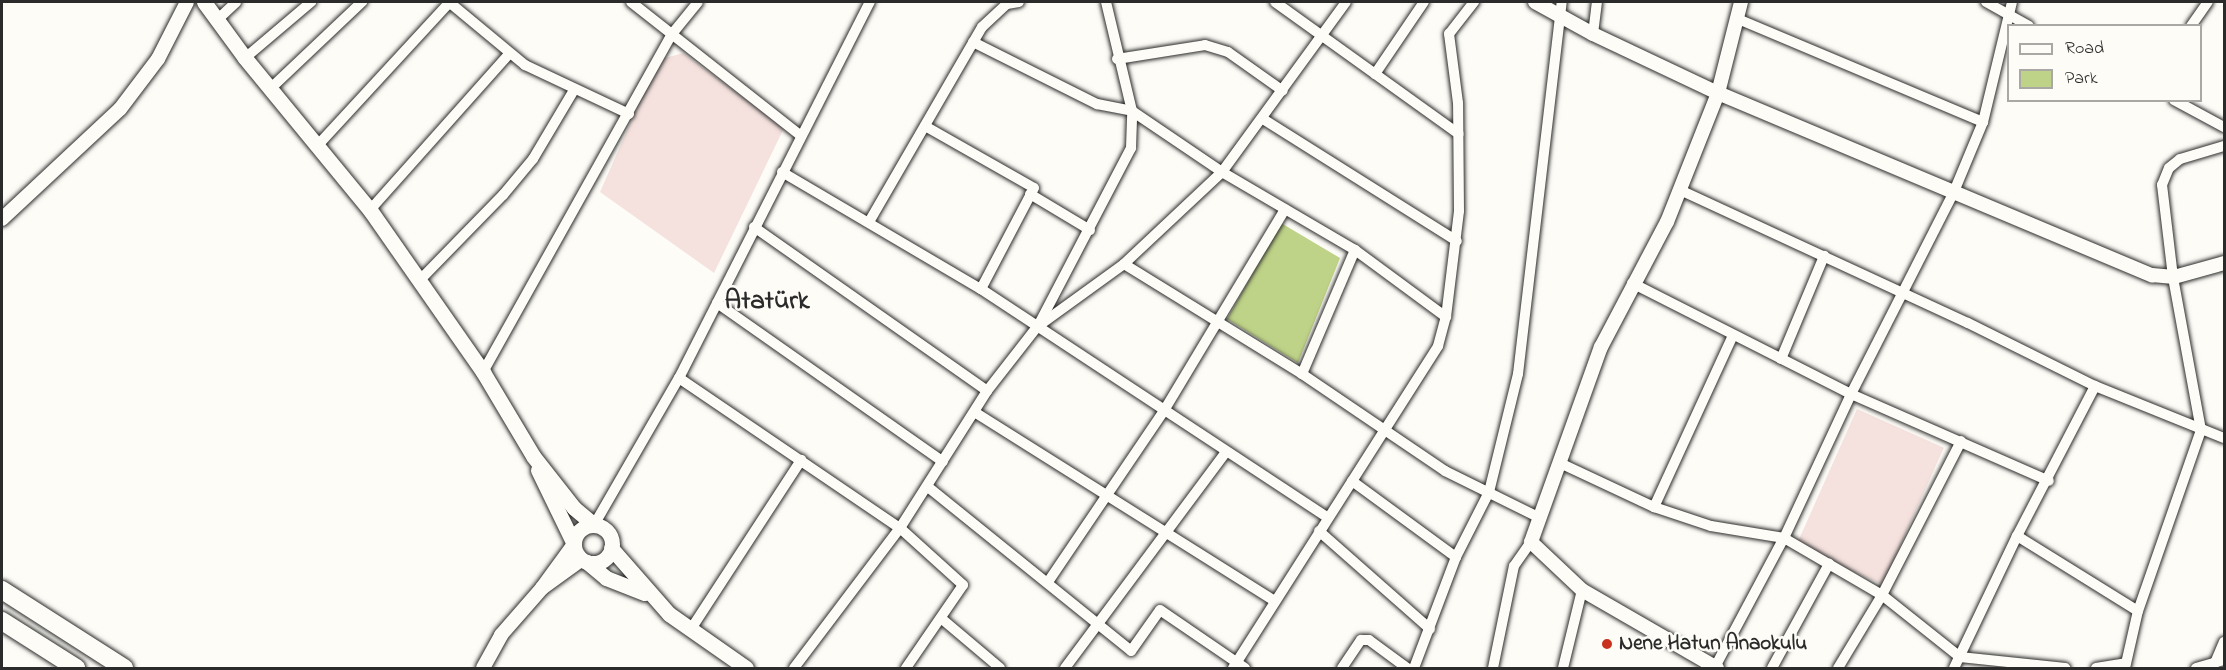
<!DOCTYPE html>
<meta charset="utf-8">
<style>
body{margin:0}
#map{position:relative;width:2226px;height:670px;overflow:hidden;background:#fdfcf7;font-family:"Indie Flower",sans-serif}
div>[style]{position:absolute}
.built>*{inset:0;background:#f5e2de;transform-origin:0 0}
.green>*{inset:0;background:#bfd388}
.roads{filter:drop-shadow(0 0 2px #2b2b2b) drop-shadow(0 0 2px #2b2b2b)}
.minor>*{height:10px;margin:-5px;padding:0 5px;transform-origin:5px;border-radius:5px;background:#fdfcf7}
.tertiary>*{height:14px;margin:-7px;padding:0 7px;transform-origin:7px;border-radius:7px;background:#fdfcf7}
.secondary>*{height:15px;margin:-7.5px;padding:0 7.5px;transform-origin:7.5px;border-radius:7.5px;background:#fdfcf7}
.secondary>.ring{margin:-7.5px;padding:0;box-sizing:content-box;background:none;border:15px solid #fdfcf7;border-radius:50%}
.trunk>*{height:18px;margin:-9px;padding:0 9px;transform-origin:9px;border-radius:9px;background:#fdfcf7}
.dots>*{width:16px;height:16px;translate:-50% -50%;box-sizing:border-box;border:3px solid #fdfcf7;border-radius:50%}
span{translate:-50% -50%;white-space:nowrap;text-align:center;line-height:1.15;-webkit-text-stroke:5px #fdfcf7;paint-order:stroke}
.poi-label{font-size:21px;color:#2b2b2b;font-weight:700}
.left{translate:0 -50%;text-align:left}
.district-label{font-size:27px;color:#2b2b2b;font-weight:700}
.frame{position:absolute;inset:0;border:3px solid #2b2b2b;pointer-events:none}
.legend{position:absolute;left:2007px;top:24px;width:195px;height:78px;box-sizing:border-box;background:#fdfcf7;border:2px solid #a9a8a5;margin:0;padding:8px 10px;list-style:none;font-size:18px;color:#2b2b2b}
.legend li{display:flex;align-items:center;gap:12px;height:30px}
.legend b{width:30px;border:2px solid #a9a8a5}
</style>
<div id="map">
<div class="built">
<i style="clip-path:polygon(683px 53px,784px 128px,714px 273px,600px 192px,658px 60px)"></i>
<i style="left:1857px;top:409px;width:95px;height:150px;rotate:24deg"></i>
</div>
<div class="green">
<i style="clip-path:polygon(1281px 223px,1340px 258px,1298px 363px,1227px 319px)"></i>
</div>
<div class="roads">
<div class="minor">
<i style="left:449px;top:2px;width:99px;rotate:39.7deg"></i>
<i style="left:525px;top:65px;width:115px;rotate:25.2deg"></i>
<i style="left:631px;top:2px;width:216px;rotate:38.2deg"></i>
<i style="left:1275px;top:2px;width:226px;rotate:35.7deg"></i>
<i style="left:1986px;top:2px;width:49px;rotate:29.2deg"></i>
<i style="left:1738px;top:19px;width:266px;rotate:22.8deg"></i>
<i style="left:217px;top:20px;width:26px;rotate:-43deg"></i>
<i style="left:2191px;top:26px;width:29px;rotate:-55deg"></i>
<i style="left:1593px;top:34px;width:32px;rotate:-83deg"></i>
<i style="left:973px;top:42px;width:139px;rotate:26.6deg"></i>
<i style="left:1097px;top:104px;width:36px;rotate:11deg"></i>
<i style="left:1132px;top:111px;width:109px;rotate:34.1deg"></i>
<i style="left:1222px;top:172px;width:210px;rotate:-53.9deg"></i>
<i style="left:245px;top:58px;width:87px;rotate:-40.3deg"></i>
<i style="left:1117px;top:59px;width:89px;rotate:-9deg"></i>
<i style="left:1205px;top:45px;width:24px;rotate:17deg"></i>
<i style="left:1228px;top:52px;width:67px;rotate:35.3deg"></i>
<i style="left:1375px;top:74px;width:87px;rotate:-55.8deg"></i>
<i style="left:270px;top:89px;width:127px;rotate:-43.4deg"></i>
<i style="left:2174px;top:100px;width:57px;rotate:28.4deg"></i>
<i style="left:1263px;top:119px;width:229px;rotate:32.2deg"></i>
<i style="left:925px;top:126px;width:125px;rotate:29.6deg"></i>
<i style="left:1034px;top:188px;width:114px;rotate:117.7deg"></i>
<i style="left:318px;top:145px;width:195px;rotate:-47.3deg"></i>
<i style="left:782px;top:172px;width:231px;rotate:30.5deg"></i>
<i style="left:981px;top:289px;width:414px;rotate:33.4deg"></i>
<i style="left:1680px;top:190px;width:317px;rotate:24.8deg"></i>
<i style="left:1968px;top:323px;width:142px;rotate:26.4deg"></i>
<i style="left:2095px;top:386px;width:139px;rotate:22deg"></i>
<i style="left:1030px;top:194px;width:70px;rotate:31deg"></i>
<i style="left:370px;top:210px;width:209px;rotate:-48.3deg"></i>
<i style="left:869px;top:222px;width:225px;rotate:-59.9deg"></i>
<i style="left:982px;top:27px;width:34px;rotate:-43deg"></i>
<i style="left:1007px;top:4px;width:12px;rotate:-9deg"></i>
<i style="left:754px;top:227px;width:285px;rotate:35.1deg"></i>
<i style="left:420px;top:280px;width:119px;rotate:-45.7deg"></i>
<i style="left:503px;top:195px;width:47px;rotate:-50.2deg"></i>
<i style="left:533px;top:159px;width:80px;rotate:-59.3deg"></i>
<i style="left:1632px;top:283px;width:246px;rotate:26.9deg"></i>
<i style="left:1851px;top:394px;width:216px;rotate:23.7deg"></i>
<i style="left:717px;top:303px;width:276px;rotate:35.1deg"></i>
<i style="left:1446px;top:317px;width:113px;rotate:-143.6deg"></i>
<i style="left:1355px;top:250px;width:154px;rotate:-149.6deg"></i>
<i style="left:1222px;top:172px;width:134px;rotate:136.8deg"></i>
<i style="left:1124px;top:264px;width:209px;rotate:31.7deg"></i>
<i style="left:1302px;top:374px;width:173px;rotate:34.1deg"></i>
<i style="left:1445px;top:471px;width:106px;rotate:26.3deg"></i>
<i style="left:1039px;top:324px;width:199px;rotate:-62.4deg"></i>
<i style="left:1131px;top:148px;width:37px;rotate:-88deg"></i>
<i style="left:1132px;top:111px;width:112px;rotate:-103.4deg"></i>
<i style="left:1781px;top:359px;width:112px;rotate:-67.3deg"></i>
<i style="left:483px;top:372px;width:387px;rotate:-60.8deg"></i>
<i style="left:672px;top:34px;width:41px;rotate:-50.9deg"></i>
<i style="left:1302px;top:374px;width:135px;rotate:-66.9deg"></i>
<i style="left:679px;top:378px;width:267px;rotate:34.2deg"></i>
<i style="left:900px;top:528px;width:85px;rotate:42.1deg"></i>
<i style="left:963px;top:585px;width:101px;rotate:124.5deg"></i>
<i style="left:976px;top:413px;width:353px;rotate:32.2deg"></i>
<i style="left:1562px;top:464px;width:102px;rotate:25.1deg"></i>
<i style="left:1654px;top:507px;width:60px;rotate:18.4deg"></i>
<i style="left:1711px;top:526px;width:74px;rotate:9.3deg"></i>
<i style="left:1784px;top:538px;width:113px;rotate:30.2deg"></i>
<i style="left:1882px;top:595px;width:100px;rotate:38.5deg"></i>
<i style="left:1960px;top:657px;width:106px;rotate:6deg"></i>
<i style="left:1352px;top:481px;width:129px;rotate:36.2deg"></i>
<i style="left:928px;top:487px;width:261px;rotate:38.9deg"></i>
<i style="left:1131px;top:651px;width:50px;rotate:-54.7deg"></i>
<i style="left:1160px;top:610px;width:103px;rotate:34.3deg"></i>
<i style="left:1654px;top:507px;width:189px;rotate:-65.3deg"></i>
<i style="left:594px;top:525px;width:170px;rotate:-60deg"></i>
<i style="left:679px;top:378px;width:422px;rotate:-63.1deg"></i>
<i style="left:1319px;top:531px;width:148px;rotate:41.4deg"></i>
<i style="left:2017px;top:536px;width:142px;rotate:31.8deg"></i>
<i style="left:1048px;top:582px;width:209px;rotate:-55.9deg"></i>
<i style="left:1165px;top:409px;width:233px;rotate:-59deg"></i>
<i style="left:942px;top:619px;width:76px;rotate:40.2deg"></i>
<i style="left:691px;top:629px;width:202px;rotate:-56.9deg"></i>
<i style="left:2215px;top:663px;width:23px;rotate:-67deg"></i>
<i style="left:1715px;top:667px;width:146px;rotate:-61.9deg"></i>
<i style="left:1784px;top:538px;width:159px;rotate:-65deg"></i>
<i style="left:1851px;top:394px;width:225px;rotate:-63deg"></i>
<i style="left:1953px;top:194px;width:78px;rotate:-67.4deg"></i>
<i style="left:1983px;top:122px;width:123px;rotate:-76.4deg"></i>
<i style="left:794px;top:668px;width:176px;rotate:-52.9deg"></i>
<i style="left:900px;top:528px;width:162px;rotate:-57.6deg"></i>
<i style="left:987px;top:391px;width:81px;rotate:-52deg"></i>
<i style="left:1037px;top:327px;width:107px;rotate:-35.9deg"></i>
<i style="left:1065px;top:668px;width:269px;rotate:-53.3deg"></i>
<i style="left:1233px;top:668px;width:382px;rotate:-57.5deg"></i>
<i style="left:1438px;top:346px;width:30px;rotate:-75deg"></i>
<i style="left:1446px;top:317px;width:107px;rotate:-83deg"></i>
<i style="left:1459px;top:211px;width:108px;rotate:-90.5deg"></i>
<i style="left:1458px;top:103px;width:70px;rotate:-97.4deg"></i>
<i style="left:1449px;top:34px;width:41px;rotate:-52deg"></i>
<i style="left:1342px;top:668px;width:34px;rotate:-56deg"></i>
<i style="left:1361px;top:640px;width:8px"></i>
<i style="left:1369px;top:640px;width:47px;rotate:36.4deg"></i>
<i style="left:1414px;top:668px;width:119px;rotate:-69.3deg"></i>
<i style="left:1456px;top:557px;width:73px;rotate:-63.1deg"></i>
<i style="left:1489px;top:492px;width:122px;rotate:-76.2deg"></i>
<i style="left:1518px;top:374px;width:375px;rotate:-83.3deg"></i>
<i style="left:1493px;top:668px;width:104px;rotate:-78.4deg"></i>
<i style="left:1514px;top:566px;width:29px;rotate:-55deg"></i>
<i style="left:1563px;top:668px;width:80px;rotate:-76.3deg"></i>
<i style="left:1772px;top:668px;width:119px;rotate:-61.3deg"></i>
<i style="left:1838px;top:668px;width:85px;rotate:-58.9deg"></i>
<i style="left:1882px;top:595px;width:173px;rotate:-62.8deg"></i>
<i style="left:1954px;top:668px;width:146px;rotate:-64.5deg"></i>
<i style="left:2017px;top:536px;width:169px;rotate:-62.5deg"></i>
<i style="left:2096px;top:668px;width:30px;rotate:-9deg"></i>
<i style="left:2125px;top:668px;width:58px;rotate:-77.2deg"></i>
<i style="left:2138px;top:611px;width:192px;rotate:-70.8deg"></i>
<i style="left:2201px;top:430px;width:156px;rotate:-100.4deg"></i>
<i style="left:2173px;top:277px;width:93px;rotate:-96.8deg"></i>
<i style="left:2162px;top:185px;width:18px;rotate:-68deg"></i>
<i style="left:2169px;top:168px;width:14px;rotate:-39deg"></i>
<i style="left:2180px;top:159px;width:46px;rotate:-16.5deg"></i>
<i style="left:2196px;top:668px;width:29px;rotate:-16deg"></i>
</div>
<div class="tertiary">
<i style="left:1535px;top:2px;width:66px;rotate:28.9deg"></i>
<i style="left:1593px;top:34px;width:138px;rotate:25.3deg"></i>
<i style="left:1718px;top:93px;width:471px;rotate:22.8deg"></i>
<i style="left:2152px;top:275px;width:22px;rotate:5deg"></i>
<i style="left:2174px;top:277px;width:52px;rotate:-15.6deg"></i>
<i style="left:2px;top:219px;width:161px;rotate:-43deg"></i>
<i style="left:120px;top:109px;width:63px;rotate:-52.8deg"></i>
<i style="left:158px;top:59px;width:64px;rotate:-63deg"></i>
<i style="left:574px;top:544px;width:54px;rotate:126deg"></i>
<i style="left:542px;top:588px;width:49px;rotate:-35.9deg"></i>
<i style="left:483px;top:668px;width:38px;rotate:-61deg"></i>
<i style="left:501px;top:635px;width:62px;rotate:-48.9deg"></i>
<i style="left:1717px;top:668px;width:156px;rotate:-150deg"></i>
<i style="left:1582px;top:590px;width:70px;rotate:-136.7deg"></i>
<i style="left:1531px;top:542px;width:207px;rotate:-70.3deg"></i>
<i style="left:1601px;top:347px;width:141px;rotate:-62.2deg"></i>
<i style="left:1667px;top:222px;width:139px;rotate:-68.4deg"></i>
<i style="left:1718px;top:93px;width:94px;rotate:-75.8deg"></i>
</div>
<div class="secondary">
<i style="left:204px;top:2px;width:69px;rotate:53.8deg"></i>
<i style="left:245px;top:58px;width:197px;rotate:50.6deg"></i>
<i style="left:370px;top:210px;width:198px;rotate:55.1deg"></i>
<i style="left:483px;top:372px;width:98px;rotate:59.2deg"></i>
<i style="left:533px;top:456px;width:66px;rotate:51.7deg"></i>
<i style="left:574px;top:508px;width:26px;rotate:40deg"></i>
<i style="left:538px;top:470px;width:82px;rotate:64.1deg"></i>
<i class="ring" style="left:574px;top:525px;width:23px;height:23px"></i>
<i style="left:611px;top:548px;width:88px;rotate:48.7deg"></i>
<i style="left:669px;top:614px;width:94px;rotate:35deg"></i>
<i style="left:587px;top:562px;width:25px;rotate:40deg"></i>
<i style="left:606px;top:578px;width:41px;rotate:21.5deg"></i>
</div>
<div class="trunk">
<i style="left:2px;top:590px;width:145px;rotate:32.6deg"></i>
<i style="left:2px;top:621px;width:88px;rotate:32.4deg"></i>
</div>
</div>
<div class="dots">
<i style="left:1607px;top:644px;background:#c8321e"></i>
</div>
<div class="poi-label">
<span class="left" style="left:1619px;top:644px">Nene Hatun Anaokulu</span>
</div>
<div class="district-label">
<span style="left:767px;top:302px">Atatürk</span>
</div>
<div class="frame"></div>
<ul class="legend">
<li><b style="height:8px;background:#fdfcf7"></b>Road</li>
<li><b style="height:16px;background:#bfd388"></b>Park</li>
</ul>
</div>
